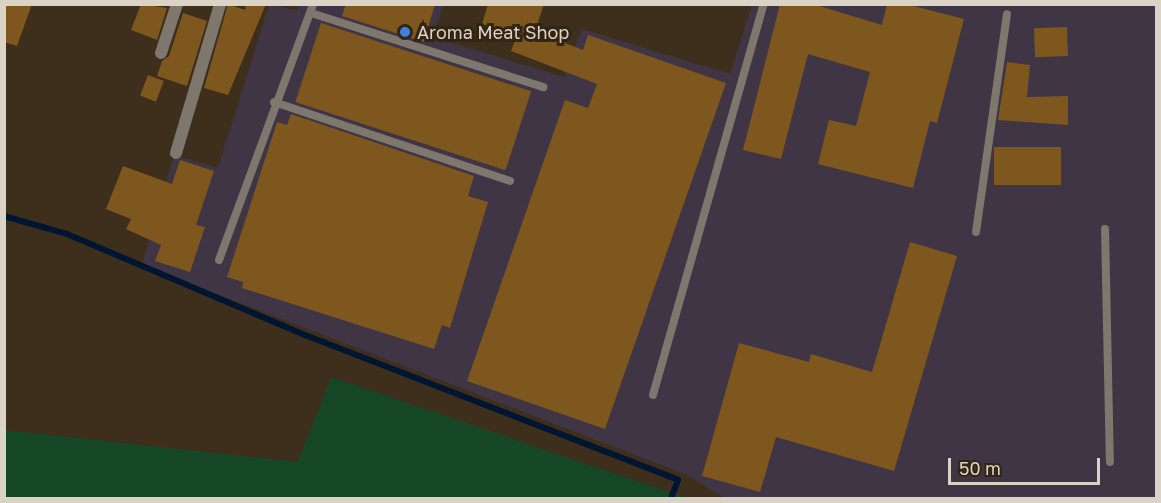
<!DOCTYPE html>
<style>
body{margin:0}
#map{position:relative;width:1161px;height:503px;overflow:hidden;background:#3d2f1c;font-family:"Golos Text",sans-serif}
div>[style]{position:absolute}
.industrial>*{inset:0;background:#403544}
.green>*{inset:0;background:#164828}
.stream>*{height:6px;margin:-3px;padding:0 3px;transform-origin:3px;border-radius:3px;background:#001531}
.building>*{inset:0;background:#7d571e;transform-origin:0 0}
.service>*{height:8px;margin:-4px;padding:0 4px;transform-origin:4px;border-radius:4px;background:#7d776d}
.minor>*{height:12px;margin:-6px;padding:0 6px;transform-origin:6px;border-radius:6px;background:#7d776d}
.dots>*{width:16px;height:16px;translate:-50% -50%;box-sizing:border-box;border:3px solid #332513;border-radius:50%}
span{translate:-50% -50%;white-space:nowrap;text-align:center;line-height:1.15;-webkit-text-stroke:6px #332513;paint-order:stroke}
.poi-label{font-size:18px;color:#dcd3c7}
.left{translate:0 -50%;text-align:left}
.frame{position:absolute;inset:0;border:6px solid #dcd3c7;pointer-events:none}
.scale{position:absolute;left:948px;top:458px;width:152px;height:27px;box-sizing:border-box;border:3px solid #dcd3c7;border-top:0;padding-left:8px;font-size:18px;line-height:21px;white-space:nowrap;color:#dcd3c7;-webkit-text-stroke:4px #332513;paint-order:stroke}
</style>
<div id="map">
<div class="industrial">
<i style="clip-path:polygon(299px 4px,443px 5px,433px 37px,564px 77px,582px 29px,730px 74px,752px 5px,1156px 5px,1156px 498px,724px 498px,687px 475px,142px 265px,174px 155px,218px 168px,269px 5px,297px 10px)"></i>
</div>
<div class="green">
<i style="clip-path:polygon(331px 377px,687px 498px,5px 498px,5px 430px,298px 462px)"></i>
</div>
<div class="stream">
<i style="left:4px;top:216px;width:66px;rotate:15.9deg"></i>
<i style="left:67px;top:234px;width:259px;rotate:23deg"></i>
<i style="left:305px;top:335px;width:400px;rotate:21.2deg"></i>
<i style="left:678px;top:480px;width:19px;rotate:111deg"></i>
</div>
<div class="building">
<i style="clip-path:polygon(4px 4px,32px 4px,17px 46px,4px 42px)"></i>
<i style="clip-path:polygon(141px 4px,167px 8px,157px 40px,131px 30px)"></i>
<i style="clip-path:polygon(228px 4px,245px 10px,246px 4px,266px 4px,228px 95px,204px 88px)"></i>
<i style="clip-path:polygon(346px 4px,435px 4px,424px 42px,342px 16px)"></i>
<i style="clip-path:polygon(488px 4px,544px 4px,535px 31px,583px 50px,588px 35px,726px 83px,605px 429px,467px 381px,565px 100px,588px 108px,597px 84px,511px 51px,517px 35px,482px 24px)"></i>
<i style="clip-path:polygon(780px 4px,813px 4px,882px 25px,887px 4px,906px 4px,964px 19px,937px 123px,930px 121px,913px 188px,818px 164px,829px 120px,856px 126px,870px 72px,808px 54px,781px 159px,743px 150px)"></i>
<i style="clip-path:polygon(183px 13px,207px 21px,187px 86px,157px 76px,162px 61px,169px 56px)"></i>
<i style="left:321px;top:23px;width:221px;height:83px;rotate:18deg"></i>
<i style="left:1067px;top:27px;width:29px;height:33px;rotate:88deg"></i>
<i style="clip-path:polygon(1007px 62px,1030px 65px,1027px 97px,1068px 96px,1068px 125px,998px 120px)"></i>
<i style="left:148px;top:75px;width:17px;height:22px;rotate:21deg"></i>
<i style="clip-path:polygon(291px 114px,474px 176px,468px 196px,488px 202px,450px 328px,442px 325px,434px 349px,242px 288px,243px 282px,227px 277px,277px 122px,287px 125px)"></i>
<i style="left:1061px;top:147px;width:38px;height:67px;rotate:90deg"></i>
<i style="clip-path:polygon(180px 160px,214px 171px,196px 225px,205px 227px,190px 272px,155px 261px,161px 245px,126px 229px,131px 219px,106px 209px,123px 166px,172px 184px)"></i>
<i style="clip-path:polygon(910px 242px,957px 256px,894px 471px,776px 437px,760px 492px,702px 476px,739px 343px,809px 362px,811px 354px,872px 372px)"></i>
</div>
<div class="service">
<i style="left:311px;top:13px;width:244px;rotate:17.7deg"></i>
<i style="left:274px;top:102px;width:249px;rotate:18.5deg"></i>
<i style="left:1105px;top:229px;width:233px;rotate:88.8deg"></i>
<i style="left:976px;top:232px;width:220px;rotate:-81.9deg"></i>
<i style="left:219px;top:260px;width:273px;rotate:-69.8deg"></i>
<i style="left:653px;top:395px;width:406px;rotate:-74.2deg"></i>
</div>
<div class="minor">
<i style="left:161px;top:53px;width:52px;rotate:-71.9deg"></i>
<i style="left:176px;top:153px;width:155px;rotate:-73.5deg"></i>
</div>
<div class="dots">
<i style="left:405px;top:32px;background:#3f7fe0"></i>
</div>
<div class="poi-label">
<span class="left" style="left:417px;top:32px">Aroma Meat Shop</span>
</div>
<div class="frame"></div>
<div class="scale">50 m</div>
</div>
